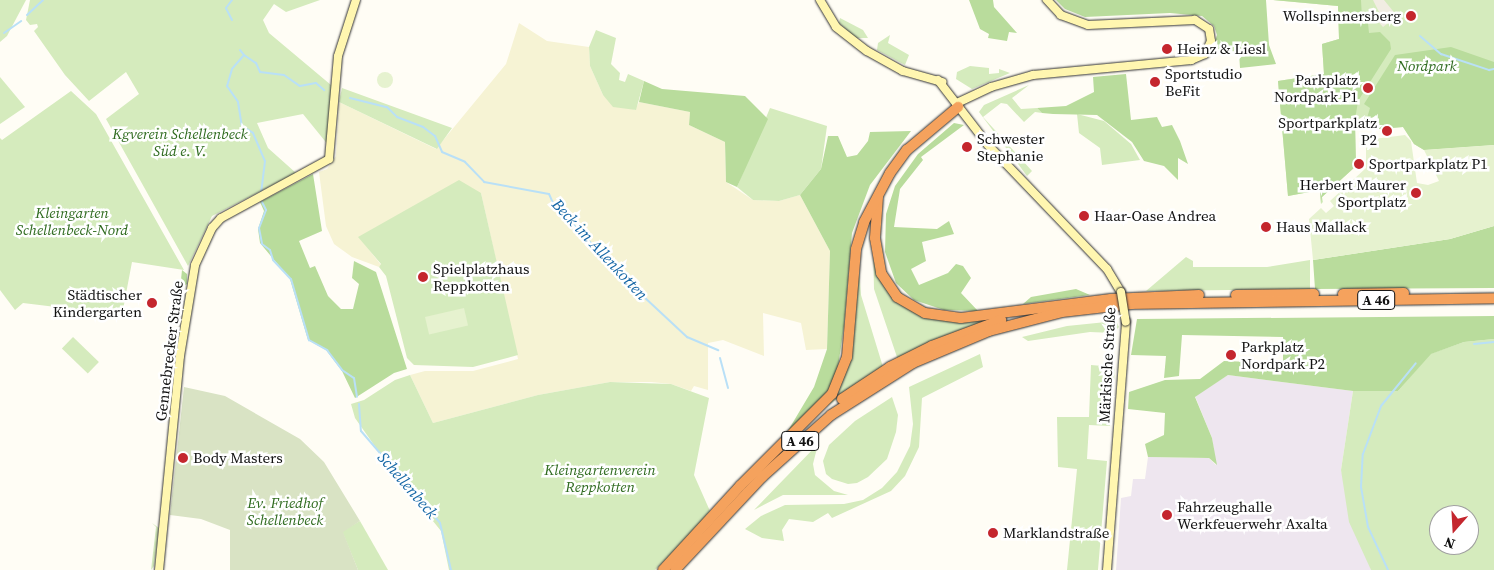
<!DOCTYPE html>
<meta charset="utf-8">
<style>
body{margin:0}
#map{position:relative;width:1494px;height:570px;overflow:hidden;background:#fffdf5;font-family:"Source Serif 4",serif}
div>[style]{position:absolute}
.industrial>*{inset:0;background:#eee6ef}
.farmland>*{inset:0;background:#f6f3d4}
.green>*{inset:0;background:#d5ebbd;transform-origin:0 0}
.forest>*{inset:0;background:#b9dc9c}
.cemetery>*{inset:0;background:#d9e3c4}
.pitch>*{inset:0;background:#e6f2cf;transform-origin:0 0}
.round{border-radius:50%}
.plaza>*{inset:0;background:#f1ede2}
.stream>*{height:2px;margin:-1px;padding:0 1px;transform-origin:1px;border-radius:1px;background:#b9e0f7}
.roads{filter:drop-shadow(0 0 1px #333) drop-shadow(0 0 1px #333)}
.secondary>*{height:8px;margin:-4px;padding:0 4px;transform-origin:4px;border-radius:4px;background:#fff6b0}
.highway>*{height:10px;margin:-5px;padding:0 5px;transform-origin:5px;border-radius:5px;background:#f5a25d}
.bridges{filter:drop-shadow(0 0 1px #333) drop-shadow(0 0 1px #333)}
.secondary-bridge>*{height:8px;margin:-4px;padding:0 4px;transform-origin:4px;border-radius:4px;background:#fff6b0}
.dots>*{width:14px;height:14px;translate:-50% -50%;box-sizing:border-box;border:2px solid #fff;border-radius:50%}
span{translate:-50% -50%;white-space:nowrap;text-align:center;line-height:1.15;-webkit-text-stroke:5px #fff;paint-order:stroke}
.shield-label span{padding:1px 4px;background:#fff;border:1px solid;border-radius:4px;-webkit-text-stroke-width:0}
.shield-label{font-size:14px;color:#111;font-weight:700}
.poi-label{font-size:15px;color:#111}
.right{translate:-100% -50%;text-align:right}
.left{translate:0 -50%;text-align:left}
.park-label{font-size:15px;color:#2f6b1f;font-style:italic}
.street-label{font-size:15px;color:#111}
.water-label{font-size:16px;color:#1768a6;font-style:italic}
.north{position:absolute;left:1429px;top:505px;width:50px;height:50px;box-sizing:border-box;background:#fff;border:1px solid #a0a0a0;border-radius:50%;rotate:199deg;font-size:14px;font-weight:700;line-height:20px;text-align:center;color:#111}
.north::after{content:'';display:block;margin:auto;width:18px;height:22px;background:#c4262e;clip-path:polygon(50% 0,100% 100%,50% 72%,0 100%)}
</style>
<div id="map">
<div class="industrial">
<i style="clip-path:polygon(1228px 375px,1353px 391px,1341px 470px,1371px 570px,1116px 570px,1121px 498px,1131px 496px,1133px 479px,1145px 479px,1148px 457px,1209px 458px,1216px 465px,1212px 438px,1195px 396px)"></i>
</div>
<div class="farmland">
<i style="clip-path:polygon(519px 23px,547px 41px,589px 47px,590px 66px,603px 95px,635px 110px,639px 102px,690px 112px,689px 125px,725px 142px,726px 182px,753px 200px,779px 201px,800px 195px,830px 251px,827px 349px,806px 350px,801px 323px,763px 313px,764px 356px,723px 340px,708px 343px,708px 390px,694px 386px,691px 391px,671px 384px,651px 382px,610px 382px,538px 395px,433px 423px,410px 375px,425px 371px,473px 371px,518px 359px,481px 193px,359px 237px,381px 265px,379px 267px,352px 257px,334px 244px,326px 226px,319px 172px,327px 169px,336px 156px,339px 102px,436px 149px,506px 64px)"></i>
</div>
<div class="green">
<i style="clip-path:polygon(0 0,26px 0,7px 36px,0 42px)"></i>
<i style="clip-path:polygon(30px 0,320px 0,286px 12px,274px 4px,263px 20px,269px 33px,331px 85px,329px 146px,303px 114px,257px 123px,268px 148px,296px 173px,212px 216px,188px 266px,106px 119px,139px 94px,126px 72px,89px 101px,65px 75px,34px 31px,38px 27px,37px 24px,30px 25px,26px 20px)"></i>
<i style="clip-path:polygon(1273px 0,1494px 0,1494px 145px,1424px 150px,1414px 144px,1403px 127px,1368px 130px,1355px 127px,1356px 166px,1322px 197px,1323px 202px,1321px 204px,1320px 190px,1288px 196px,1278px 81px,1324px 74px,1322px 44px,1339px 39px,1338px 6px)"></i>
<i style="clip-path:polygon(840px 18px,863px 30px,868px 38px,856px 38px,839px 23px)"></i>
<i style="clip-path:polygon(596px 30px,616px 38px,611px 64px,620px 73px,619px 80px,625px 82px,628px 74px,644px 81px,636px 110px,613px 107px,603px 95px,590px 66px,589px 47px)"></i>
<i style="clip-path:polygon(890px 35px,888px 43px,909px 55px,905px 65px,877px 50px,878px 43px)"></i>
<i style="clip-path:polygon(970px 66px,989px 68px,989px 74px,999px 73px,999px 69px,1010px 73px,972px 89px,956px 79px,957px 72px)"></i>
<i style="clip-path:polygon(0 77px,25px 107px,0 124px)"></i>
<i style="clip-path:polygon(1029px 85px,1012px 98px,1021px 109px,1037px 108px,1042px 113px,1035px 112px,1024px 122px,1007px 104px,1001px 103px,983px 117px,1032px 171px,1027px 176px,979px 112px,984px 105px)"></i>
<i style="clip-path:polygon(342px 88px,452px 128px,437px 149px,339px 102px)"></i>
<i style="clip-path:polygon(71px 91px,96px 114px,184px 270px,132px 262px,122px 315px,23px 303px,15px 310px,0 290px,0 138px,2px 140px)"></i>
<i style="clip-path:polygon(770px 108px,827px 126px,821px 169px,800px 195px,779px 201px,753px 200px,737px 187px)"></i>
<i style="clip-path:polygon(1077px 114px,1104px 121px,1131px 144px,1140px 160px,1102px 165px,1100px 148px,1079px 133px)"></i>
<i style="clip-path:polygon(459px 180px,481px 193px,518px 355px,473px 367px,414px 365px,407px 358px,386px 276px,379px 267px,381px 264px,358px 237px)"></i>
<i style="clip-path:polygon(873px 241px,874px 256px,904px 306px,966px 321px,998px 319px,898px 360px,874px 289px)"></i>
<i style="clip-path:polygon(858px 254px,861px 295px,883px 367px,827px 406px,842px 381px)"></i>
<i style="clip-path:polygon(1186px 257px,1193px 261px,1193px 267px,1267px 267px,1310px 260px,1310px 289px,1146px 291px)"></i>
<i style="clip-path:polygon(1116px 321px,1119px 327px,1113px 333px,1090px 332px,1028px 341px,1022px 337px,1067px 326px)"></i>
<i style="left:73px;top:337px;width:36px;height:16px;rotate:44deg"></i>
<i style="clip-path:polygon(evenodd,1494px 339px,1494px 570px,1371px 570px,1349px 522px,1341px 470px,1353px 391px,1398px 391px,1430px 354px,1464px 342px,1494px 339px,1439px 515px,1469px 515px,1469px 545px,1439px 545px,1439px 515px)"></i>
<i style="clip-path:polygon(980px 354px,983px 367px,922px 398px,919px 447px,905px 476px,891px 491px,832px 518px,828px 513px,813px 522px,789px 519px,782px 530px,784px 541px,762px 538px,745px 529px,761px 516px,785px 505px,844px 504px,863px 500px,882px 488px,897px 472px,910px 446px,913px 424px,909px 387px)"></i>
<i style="clip-path:polygon(1091px 365px,1114px 367px,1115px 370px,1110px 426px,1089px 425px,1087px 459px,1107px 461px,1098px 570px,1067px 570px,1077px 469px,1058px 467px,1057px 417px,1089px 417px)"></i>
<i style="clip-path:polygon(410px 375px,433px 423px,538px 395px,610px 382px,671px 384px,709px 398px,694px 475px,710px 511px,690px 537px,655px 570px,449px 570px,441px 531px,391px 469px,355px 418px,351px 404px,364px 400px,395px 380px)"></i>
<i style="clip-path:polygon(892px 397px,898px 415px,896px 432px,887px 459px,868px 477px,857px 483px,848px 484px,832px 479px,826px 474px,823px 461px,829px 445px,855px 421px)"></i>
<i style="clip-path:polygon(818px 444px,813px 464px,815px 475px,834px 491px,848px 495px,783px 495px,754px 510px)"></i>
<i style="clip-path:polygon(360px 521px,388px 570px,358px 570px,342px 531px)"></i>
<i style="clip-path:polygon(152px 523px,159px 528px,154px 566px,151px 570px,156px 527px)"></i>
</div>
<div class="forest">
<i style="clip-path:polygon(969px 0,993px 0,994px 7px,1017px 33px,1009px 32px,1007px 41px,988px 38px,989px 34px,980px 29px)"></i>
<i style="clip-path:polygon(1056px 0,1266px 0,1269px 45px,1276px 64px,1240px 68px,1239px 52px,1212px 52px,1217px 35px,1214px 26px,1202px 16px,1170px 13px,1085px 17px,1065px 9px)"></i>
<i style="clip-path:polygon(1273px 0,1361px 0,1362px 18px,1368px 23px,1369px 33px,1380px 32px,1390px 42px,1391px 49px,1358px 101px,1355px 120px,1356px 166px,1322px 197px,1321px 204px,1320px 190px,1288px 196px,1278px 81px,1324px 74px,1322px 44px,1339px 39px,1338px 6px)"></i>
<i style="clip-path:polygon(1451px 47px,1494px 62px,1494px 145px,1424px 150px,1414px 144px,1403px 127px,1368px 130px,1367px 118px,1370px 108px,1364px 104px,1395px 55px)"></i>
<i style="clip-path:polygon(1126px 74px,1131px 120px,1157px 117px,1162px 127px,1172px 125px,1180px 141px,1188px 164px,1178px 158px,1178px 180px,1164px 166px,1144px 161px,1132px 142px,1097px 115px,1053px 114px,1042px 113px,1037px 108px,1066px 106px,1094px 92px,1093px 77px)"></i>
<i style="clip-path:polygon(644px 81px,662px 89px,745px 96px,768px 119px,737px 187px,726px 182px,725px 142px,689px 125px,690px 112px,639px 102px)"></i>
<i style="clip-path:polygon(954px 123px,964px 125px,921px 157px,923px 160px,900px 189px,894px 227px,937px 229px,949px 221px,954px 234px,922px 242px,926px 261px,911px 269px,919px 285px,948px 273px,956px 264px,963px 266px,971px 278px,961px 293px,978px 311px,944px 310px,914px 300px,896px 283px,885px 252px,886px 214px,895px 186px,918px 154px)"></i>
<i style="clip-path:polygon(911px 131px,870px 185px,852px 233px,844px 326px,838px 367px,831px 385px,816px 409px,786px 434px,814px 387px,827px 349px,830px 251px,800px 195px,821px 169px,828px 136px,838px 136px,847px 157px,857px 155px,868px 141px,870px 132px)"></i>
<i style="clip-path:polygon(313px 174px,322px 231px,299px 241px,310px 268px,315px 266px,328px 296px,341px 309px,353px 309px,359px 284px,352px 278px,354px 261px,376px 272px,407px 369px,394px 373px,355px 398px,342px 371px,326px 350px,308px 340px,290px 279px,260px 243px,258px 229px,264px 211px,260px 202px)"></i>
<i style="clip-path:polygon(1494px 226px,1494px 288px,1315px 289px,1313px 260px,1450px 239px)"></i>
<i style="clip-path:polygon(182px 270px,187px 274px,187px 284px,180px 289px)"></i>
<i style="clip-path:polygon(1076px 289px,1090px 295px,1023px 304px,1031px 297px)"></i>
<i style="clip-path:polygon(1494px 316px,1494px 339px,1464px 342px,1431px 354px,1398px 391px,1353px 391px,1228px 375px,1195px 397px,1212px 438px,1217px 465px,1209px 458px,1148px 457px,1145px 444px,1164px 435px,1165px 413px,1128px 409px,1129px 392px,1165px 380px,1200px 379px,1224px 361px,1283px 363px,1283px 337px,1182px 335px,1179px 376px,1164px 378px,1166px 356px,1131px 355px,1137px 319px)"></i>
</div>
<div class="cemetery">
<i style="clip-path:polygon(184px 387px,225px 396px,300px 439px,324px 462px,360px 521px,343px 532px,358px 570px,230px 570px,230px 530px,201px 519px,170px 515px)"></i>
</div>
<div class="pitch">
<i class="round" style="left:377px;top:72px;width:16px;height:16px"></i>
<i style="clip-path:polygon(1405px 135px,1411px 141px,1417px 183px,1428px 185px,1439px 181px,1424px 150px,1494px 145px,1494px 226px,1450px 239px,1313px 260px,1309px 219px,1321px 208px,1326px 213px,1334px 206px,1330px 201px,1366px 168px,1366px 140px)"></i>
<i style="left:464px;top:308px;width:18px;height:40px;rotate:77deg"></i>
</div>
<div class="plaza">
<i style="clip-path:polygon(1373px 0,1384px 0,1397px 16px,1383px 27px,1374px 17px,1379px 12px)"></i>
</div>
<div class="stream">
<i style="left:27px;top:15px;width:22px;rotate:-43deg"></i>
<i style="left:232px;top:20px;width:13px;rotate:-117deg"></i>
<i style="left:226px;top:8px;width:10px;rotate:-53deg"></i>
<i style="left:4px;top:33px;width:21px;rotate:-35deg"></i>
<i style="left:1420px;top:36px;width:28px;rotate:41deg"></i>
<i style="left:1441px;top:54px;width:51px;rotate:18.4deg"></i>
<i style="left:1489px;top:70px;width:5px;rotate:-11deg"></i>
<i style="left:240px;top:50px;width:6px;rotate:51deg"></i>
<i style="left:244px;top:55px;width:18px;rotate:131deg"></i>
<i style="left:232px;top:69px;width:18px;rotate:106deg"></i>
<i style="left:227px;top:86px;width:19px;rotate:55deg"></i>
<i style="left:238px;top:102px;width:24px;rotate:81deg"></i>
<i style="left:242px;top:126px;width:13px;rotate:32deg"></i>
<i style="left:253px;top:133px;width:30px;rotate:67deg"></i>
<i style="left:265px;top:161px;width:31px;rotate:97deg"></i>
<i style="left:244px;top:55px;width:14px;rotate:34deg"></i>
<i style="left:256px;top:63px;width:10px;rotate:66deg"></i>
<i style="left:260px;top:72px;width:24px;rotate:7deg"></i>
<i style="left:284px;top:75px;width:19px;rotate:35deg"></i>
<i style="left:300px;top:86px;width:16px;rotate:-11deg"></i>
<i style="left:316px;top:83px;width:11px;rotate:41deg"></i>
<i style="left:350px;top:98px;width:38px;rotate:14deg"></i>
<i style="left:387px;top:107px;width:14px;rotate:45deg"></i>
<i style="left:397px;top:117px;width:28px;rotate:21deg"></i>
<i style="left:423px;top:127px;width:15px;rotate:37deg"></i>
<i style="left:435px;top:136px;width:17px;rotate:66deg"></i>
<i style="left:442px;top:152px;width:25px;rotate:23deg"></i>
<i style="left:465px;top:162px;width:28px;rotate:46deg"></i>
<i style="left:484px;top:182px;width:66px;rotate:10.5deg"></i>
<i style="left:549px;top:194px;width:10px;rotate:66deg"></i>
<i style="left:553px;top:203px;width:109px;rotate:46.5deg"></i>
<i style="left:628px;top:282px;width:81px;rotate:43deg"></i>
<i style="left:687px;top:337px;width:34px;rotate:23deg"></i>
<i style="left:262px;top:202px;width:9px;rotate:63deg"></i>
<i style="left:266px;top:210px;width:19px;rotate:111deg"></i>
<i style="left:259px;top:228px;width:16px;rotate:79deg"></i>
<i style="left:262px;top:244px;width:10px;rotate:37deg"></i>
<i style="left:270px;top:250px;width:10px;rotate:73deg"></i>
<i style="left:273px;top:260px;width:26px;rotate:47deg"></i>
<i style="left:291px;top:279px;width:64px;rotate:73.6deg"></i>
<i style="left:309px;top:340px;width:21px;rotate:29deg"></i>
<i style="left:327px;top:350px;width:25px;rotate:53deg"></i>
<i style="left:342px;top:370px;width:14px;rotate:34deg"></i>
<i style="left:354px;top:378px;width:19px;rotate:81deg"></i>
<i style="left:1474px;top:344px;width:20px;rotate:-6deg"></i>
<i style="left:720px;top:358px;width:31px;rotate:75deg"></i>
<i style="left:359px;top:404px;width:27px;rotate:86deg"></i>
<i style="left:361px;top:431px;width:121px;rotate:49.3deg"></i>
<i style="left:440px;top:523px;width:48px;rotate:76.8deg"></i>
<i style="left:1388px;top:570px;width:47px;rotate:-114.9deg"></i>
<i style="left:1368px;top:527px;width:41px;rotate:-99.9deg"></i>
<i style="left:1361px;top:487px;width:33px;rotate:-87deg"></i>
<i style="left:1363px;top:454px;width:51px;rotate:-69.4deg"></i>
<i style="left:1381px;top:406px;width:55px;rotate:-50.9deg"></i>
</div>
<div class="roads">
<div class="secondary">
<i style="left:820px;top:0;width:31px;rotate:59deg"></i>
<i style="left:836px;top:27px;width:39px;rotate:38deg"></i>
<i style="left:867px;top:51px;width:41px;rotate:29.1deg"></i>
<i style="left:903px;top:71px;width:41px;rotate:15.8deg"></i>
<i style="left:938px;top:80px;width:82px;rotate:52.4deg"></i>
<i style="left:988px;top:145px;width:172px;rotate:46.2deg"></i>
<i style="left:1107px;top:269px;width:27px;rotate:59deg"></i>
<i style="left:957px;top:103px;width:38px;rotate:-25deg"></i>
<i style="left:991px;top:87px;width:44px;rotate:-15.9deg"></i>
<i style="left:1033px;top:75px;width:159px;rotate:-5.4deg"></i>
<i style="left:1191px;top:60px;width:15px;rotate:-23deg"></i>
<i style="left:1205px;top:54px;width:14px;rotate:-65deg"></i>
<i style="left:1211px;top:41px;width:12px;rotate:-99deg"></i>
<i style="left:1209px;top:29px;width:17px;rotate:-147deg"></i>
<i style="left:1195px;top:20px;width:107px;rotate:177.3deg"></i>
<i style="left:1088px;top:25px;width:29px;rotate:-160deg"></i>
<i style="left:1061px;top:15px;width:21px;rotate:-133deg"></i>
<i style="left:159px;top:570px;width:215px;rotate:-84.4deg"></i>
<i style="left:180px;top:356px;width:92px;rotate:-80.6deg"></i>
<i style="left:195px;top:265px;width:41px;rotate:-65.3deg"></i>
<i style="left:212px;top:228px;width:13px;rotate:-48deg"></i>
<i style="left:221px;top:218px;width:123px;rotate:-28.6deg"></i>
<i style="left:329px;top:159px;width:103px;rotate:-85deg"></i>
<i style="left:338px;top:56px;width:59px;rotate:-72.2deg"></i>
<i style="left:1107px;top:570px;width:249px;rotate:-85.6deg"></i>
</div>
<div class="highway">
<i style="left:878px;top:197px;width:41px;rotate:94.2deg"></i>
<i style="left:875px;top:238px;width:36px;rotate:80deg"></i>
<i style="left:881px;top:273px;width:29px;rotate:56deg"></i>
<i style="left:897px;top:297px;width:32px;rotate:30deg"></i>
<i style="left:925px;top:313px;width:36px;rotate:8deg"></i>
<i style="left:961px;top:318px;width:151px;rotate:-7.2deg"></i>
<i style="left:1111px;top:299px;width:88px;rotate:-2.6deg"></i>
<i style="left:1343px;top:294px;width:61px;rotate:-0.9deg"></i>
<i style="left:1236px;top:295px;width:78px;rotate:-0.7deg"></i>
<i style="left:842px;top:399px;width:58px;rotate:-33.7deg"></i>
<i style="left:890px;top:367px;width:47px;rotate:-26.6deg"></i>
<i style="left:932px;top:346px;width:74px;rotate:-20.6deg"></i>
<i style="left:663px;top:570px;width:114px;rotate:-47.5deg"></i>
<i style="left:740px;top:486px;width:130px;rotate:-45deg"></i>
<i style="left:832px;top:394px;width:40px;rotate:-68deg"></i>
<i style="left:847px;top:357px;width:108px;rotate:-85.2deg"></i>
<i style="left:856px;top:249px;width:28px;rotate:-73deg"></i>
<i style="left:864px;top:222px;width:55px;rotate:-62deg"></i>
<i style="left:890px;top:173px;width:29px;rotate:-54deg"></i>
<i style="left:907px;top:150px;width:67px;rotate:-40.1deg"></i>
<i style="left:675px;top:570px;width:127px;rotate:-46.9deg"></i>
<i style="left:762px;top:477px;width:93px;rotate:-41.9deg"></i>
<i style="left:831px;top:415px;width:97px;rotate:-32.4deg"></i>
<i style="left:913px;top:363px;width:82px;rotate:-22.8deg"></i>
<i style="left:989px;top:331px;width:75px;rotate:-14.6deg"></i>
<i style="left:1062px;top:312px;width:70px;rotate:-6.5deg"></i>
<i style="left:1132px;top:304px;width:362px;rotate:-0.9deg"></i>
</div>
</div>
<div class="bridges">
<div class="secondary-bridge">
<i style="left:1121px;top:292px;width:30px;rotate:81deg"></i>
</div>
</div>
<div class="dots">
<i style="left:1411px;top:16px;background:#c4262e"></i>
<i style="left:1167px;top:49px;background:#c4262e"></i>
<i style="left:1155px;top:82px;background:#c4262e"></i>
<i style="left:1368px;top:88px;background:#c4262e"></i>
<i style="left:1387px;top:131px;background:#c4262e"></i>
<i style="left:967px;top:147px;background:#c4262e"></i>
<i style="left:1359px;top:164px;background:#c4262e"></i>
<i style="left:1416px;top:193px;background:#c4262e"></i>
<i style="left:1084px;top:216px;background:#c4262e"></i>
<i style="left:1266px;top:227px;background:#c4262e"></i>
<i style="left:423px;top:277px;background:#c4262e"></i>
<i style="left:152px;top:303px;background:#c4262e"></i>
<i style="left:1231px;top:355px;background:#c4262e"></i>
<i style="left:183px;top:458px;background:#c4262e"></i>
<i style="left:1167px;top:515px;background:#c4262e"></i>
<i style="left:993px;top:533px;background:#c4262e"></i>
</div>
<div class="shield-label">
<span style="left:1376px;top:300px">A 46</span>
<span style="left:800px;top:441px">A 46</span>
</div>
<div class="poi-label">
<span class="right" style="left:1401px;top:16px">Wollspinnersberg</span>
<span class="left" style="left:1177px;top:49px">Heinz &amp; Liesl</span>
<span class="left" style="left:1165px;top:82px">Sportstudio<br>BeFit</span>
<span class="right" style="left:1358px;top:88px">Parkplatz<br>Nordpark P1</span>
<span class="right" style="left:1377px;top:131px">Sportparkplatz<br>P2</span>
<span class="left" style="left:977px;top:147px">Schwester<br>Stephanie</span>
<span class="left" style="left:1369px;top:164px">Sportparkplatz P1</span>
<span class="right" style="left:1406px;top:193px">Herbert Maurer<br>Sportplatz</span>
<span class="left" style="left:1094px;top:216px">Haar-Oase Andrea</span>
<span class="left" style="left:1276px;top:227px">Haus Mallack</span>
<span class="left" style="left:433px;top:277px">Spielplatzhaus<br>Reppkotten</span>
<span class="right" style="left:142px;top:303px">Städtischer<br>Kindergarten</span>
<span class="left" style="left:1241px;top:355px">Parkplatz<br>Nordpark P2</span>
<span class="left" style="left:193px;top:458px">Body Masters</span>
<span class="left" style="left:1177px;top:515px">Fahrzeughalle<br>Werkfeuerwehr Axalta</span>
<span class="left" style="left:1003px;top:533px">Marklandstraße</span>
</div>
<div class="park-label">
<span style="left:1427px;top:66px">Nordpark</span>
<span style="left:180px;top:142px">Kgverein Schellenbeck<br>Süd e. V.</span>
<span style="left:72px;top:221px">Kleingarten<br>Schellenbeck-Nord</span>
<span style="left:600px;top:478px">Kleingartenverein<br>Reppkotten</span>
<span style="left:285px;top:511px">Ev. Friedhof<br>Schellenbeck</span>
</div>
<div class="street-label">
<span style="left:169px;top:351px;rotate:-83deg">Gennebrecker Straße</span>
<span style="left:1107px;top:365px;rotate:-87deg">Märkische Straße</span>
</div>
<div class="water-label">
<span style="left:600px;top:249px;rotate:47deg">Beck im Allenkotten</span>
<span style="left:408px;top:485px;rotate:49deg">Schellenbeck</span>
</div>
<div class="north">N</div>
</div>
